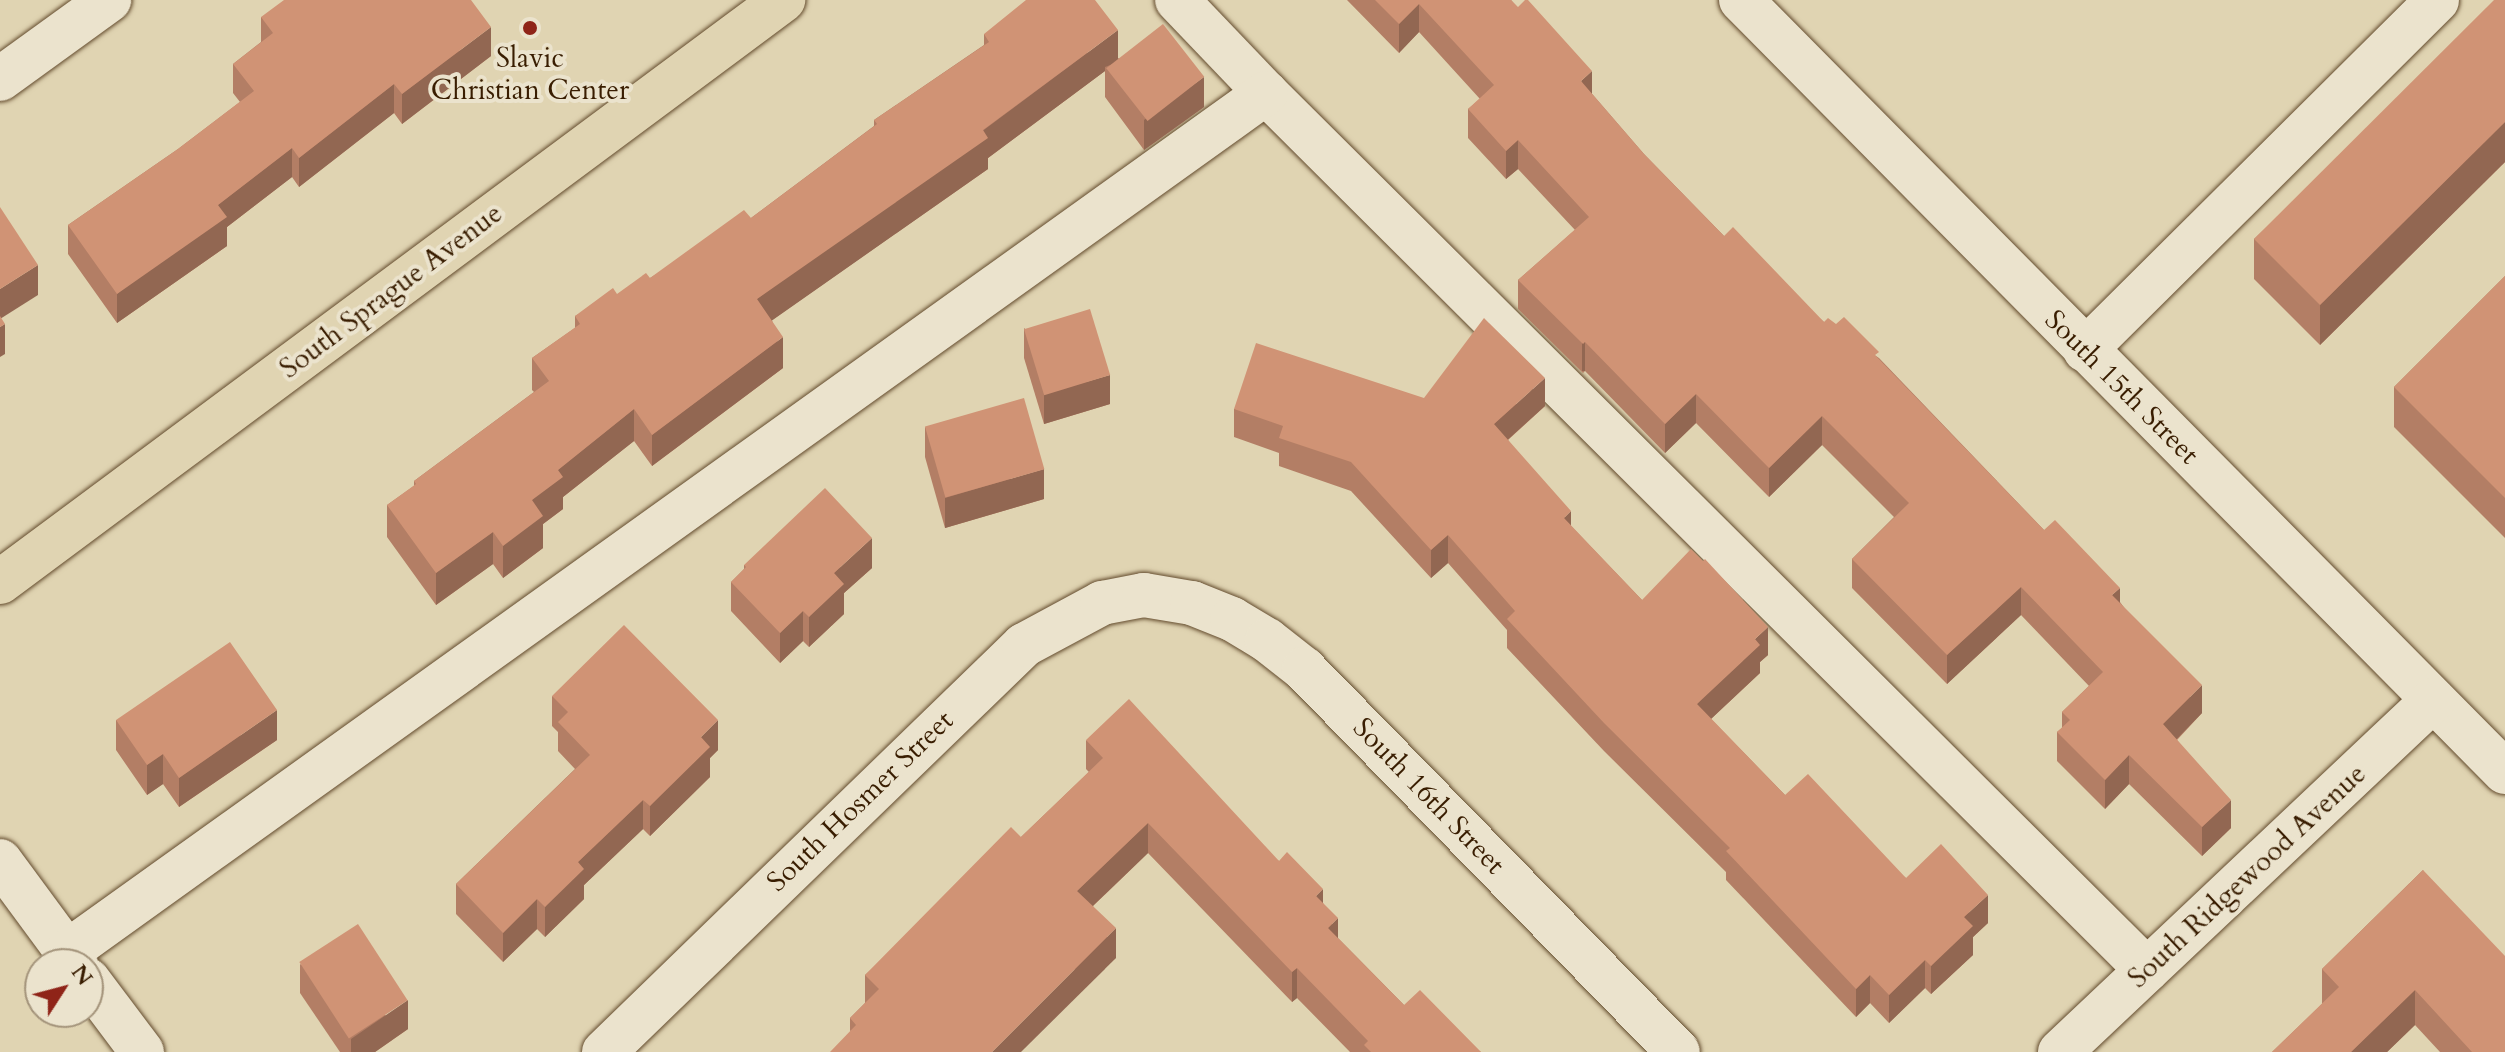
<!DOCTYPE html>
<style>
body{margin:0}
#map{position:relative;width:2505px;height:1052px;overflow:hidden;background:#e0d4b2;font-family:Cardo,serif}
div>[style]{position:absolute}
.roads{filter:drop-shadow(0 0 2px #634b2d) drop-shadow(0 0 2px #634b2d)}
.minor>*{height:44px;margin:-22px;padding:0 22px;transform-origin:22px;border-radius:22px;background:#ebe3cd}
.major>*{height:44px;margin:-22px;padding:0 22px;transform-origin:22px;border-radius:22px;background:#e0d4b2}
.wall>*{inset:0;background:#b37e65}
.shaded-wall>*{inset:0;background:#926752;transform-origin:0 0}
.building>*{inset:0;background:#d09375;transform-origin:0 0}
.dots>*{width:22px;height:22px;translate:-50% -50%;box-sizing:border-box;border:4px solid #ebe3cd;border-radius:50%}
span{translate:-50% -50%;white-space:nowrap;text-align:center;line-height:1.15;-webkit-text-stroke:8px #ebe3cd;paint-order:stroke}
.poi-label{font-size:28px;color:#391d01}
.street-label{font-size:28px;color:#391d01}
.north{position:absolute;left:24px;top:948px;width:80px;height:80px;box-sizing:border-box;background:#ebe3cd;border:2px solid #a4947b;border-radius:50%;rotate:54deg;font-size:22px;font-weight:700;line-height:32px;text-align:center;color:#391d01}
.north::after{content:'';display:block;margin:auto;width:28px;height:36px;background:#8f2418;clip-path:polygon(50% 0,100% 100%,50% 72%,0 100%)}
</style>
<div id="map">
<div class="roads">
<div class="minor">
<i style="left:1177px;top:0;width:129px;rotate:46.3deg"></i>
<i style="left:1266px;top:93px;width:1243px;rotate:44.87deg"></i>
<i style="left:1741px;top:0;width:1086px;rotate:45.3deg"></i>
<i style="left:0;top:79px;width:135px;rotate:-35.9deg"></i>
<i style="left:2085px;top:350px;width:496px;rotate:-44.8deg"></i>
<i style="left:0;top:861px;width:128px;rotate:53.6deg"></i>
<i style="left:67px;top:952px;width:1475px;rotate:-35.62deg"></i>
<i style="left:88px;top:980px;width:90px;rotate:53.1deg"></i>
<i style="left:604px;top:1052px;width:585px;rotate:-44.1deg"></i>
<i style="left:1024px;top:645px;width:89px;rotate:-28.3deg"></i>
<i style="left:1102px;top:603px;width:43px;rotate:-10.8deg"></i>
<i style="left:1144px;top:595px;width:49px;rotate:9.5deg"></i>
<i style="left:1192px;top:603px;width:43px;rotate:21.8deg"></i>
<i style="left:1232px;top:619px;width:41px;rotate:31deg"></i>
<i style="left:1267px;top:640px;width:47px;rotate:38.1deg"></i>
<i style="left:1304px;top:669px;width:535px;rotate:45.68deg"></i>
<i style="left:2060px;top:1052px;width:513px;rotate:-43.34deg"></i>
</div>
<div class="major">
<i style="left:0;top:582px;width:976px;rotate:-36.62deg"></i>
</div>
</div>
<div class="wall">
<i style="clip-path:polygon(1347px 0,1511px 0,1644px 154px,1724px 236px,1824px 322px,1879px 358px,2044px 530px,2120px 602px,2202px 713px,2177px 740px,2231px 828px,2202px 856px,2129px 784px,2105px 809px,2057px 761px,2057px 732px,2062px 728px,2062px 712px,2089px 686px,2021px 615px,1947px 684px,1852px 588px,1852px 559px,1894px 517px,1822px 445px,1769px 497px,1696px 423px,1665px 453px,1585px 371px,1583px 373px,1518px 309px,1518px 280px,1575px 230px,1518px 169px,1506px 179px,1468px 138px,1468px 109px,1480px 99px,1419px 32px,1399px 53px)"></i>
<i style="clip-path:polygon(2505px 0,2505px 162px,2320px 345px,2254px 279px,2254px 239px)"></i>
<i style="clip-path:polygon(261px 17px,491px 56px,402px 124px,394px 113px,299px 187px,292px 177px,227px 227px,227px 246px,117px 323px,68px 254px,68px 225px,178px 149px,240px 102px,233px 93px,233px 64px,261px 42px)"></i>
<i style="clip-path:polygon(984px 34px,1118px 58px,1204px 107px,1144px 150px,1105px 97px,1105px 71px,988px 158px,988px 169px,772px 320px,783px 368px,652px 466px,634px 441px,563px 497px,563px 509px,543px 524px,543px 548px,503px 578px,493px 564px,436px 605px,387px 537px,387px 505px,414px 486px,414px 481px,534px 392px,532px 390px,532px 358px,575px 328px,575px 316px,650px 278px,751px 218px,874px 126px,874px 120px,984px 45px)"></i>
<i style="clip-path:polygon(2505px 276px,2505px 538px,2394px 427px,2394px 387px)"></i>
<i style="clip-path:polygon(1024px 328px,1110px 404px,1044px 424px,1024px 358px)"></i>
<i style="clip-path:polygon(1424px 398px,1545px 406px,1508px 440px,1571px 526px,1642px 600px,1768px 655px,1760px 662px,1760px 673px,1711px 719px,1785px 795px,1906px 878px,1988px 923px,1973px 937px,1973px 955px,1931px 994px,1925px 988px,1889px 1023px,1870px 1003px,1856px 1017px,1726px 880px,1726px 872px,1604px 751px,1507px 648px,1507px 630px,1448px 563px,1431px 578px,1351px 491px,1279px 466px,1279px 453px,1234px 437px,1234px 409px)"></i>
<i style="clip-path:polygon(925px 427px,1044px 499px,945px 528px,925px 457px)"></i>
<i style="clip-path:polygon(744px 565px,872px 568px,844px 593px,844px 614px,809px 647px,803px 641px,780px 663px,731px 611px,731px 582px,744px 569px)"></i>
<i style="clip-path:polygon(552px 696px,718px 750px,710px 758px,710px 777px,650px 836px,643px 829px,584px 885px,584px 899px,545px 937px,537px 929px,503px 962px,456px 914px,456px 884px,575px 769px,558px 751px,558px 732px,552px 726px)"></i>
<i style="clip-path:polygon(116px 720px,277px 740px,179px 807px,163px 784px,147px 795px,116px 750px)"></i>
<i style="clip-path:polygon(1086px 740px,1279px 861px,1323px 903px,1338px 938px,1404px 1005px,1481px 1052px,1350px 1052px,1297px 998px,1292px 1002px,1148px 853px,1093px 906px,1116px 958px,850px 1031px,850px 1018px,865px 1003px,865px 975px,1021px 837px,1089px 772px,1086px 769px)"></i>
<i style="clip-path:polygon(2423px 870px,2505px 1052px,2440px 1052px,2415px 1025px,2387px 1052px,2272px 1052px,2322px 1004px,2322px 969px)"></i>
<i style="clip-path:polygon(300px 964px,408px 1029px,375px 1052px,340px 1052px,300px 993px)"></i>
</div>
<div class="shaded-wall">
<i style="clip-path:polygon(1419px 4px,1419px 32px,1399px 53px,1399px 24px)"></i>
<i style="clip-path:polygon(491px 27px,491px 56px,402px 124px,402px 94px)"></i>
<i style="clip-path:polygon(1118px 30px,1118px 62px,1105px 67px,1105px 71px,988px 158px,988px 169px,757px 331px,757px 299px)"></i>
<i style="clip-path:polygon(1592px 71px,1592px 100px,1581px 81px)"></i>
<i style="clip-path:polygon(1204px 77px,1204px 107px,1144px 150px,1144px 120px)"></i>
<i style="clip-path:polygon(394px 84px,394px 113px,299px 187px,299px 158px)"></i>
<i style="clip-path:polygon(2505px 122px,2505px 162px,2320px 345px,2320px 305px)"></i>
<i style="clip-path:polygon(1518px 140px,1518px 169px,1506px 179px,1506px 151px)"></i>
<i style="clip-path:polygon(292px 148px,292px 177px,227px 227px,227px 246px,117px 323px,117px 294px,218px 205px)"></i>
<i style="clip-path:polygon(38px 265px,38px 295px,0 319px,0 289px)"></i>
<i style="clip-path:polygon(5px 324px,5px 354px,0 357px,0 327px)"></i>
<i style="clip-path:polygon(783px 337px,783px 368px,652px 466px,652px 435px)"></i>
<i style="left:1585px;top:342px;width:29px;height:3px;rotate:90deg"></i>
<i style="clip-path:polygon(1110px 375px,1110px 404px,1044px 424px,1044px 394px)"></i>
<i style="clip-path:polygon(1545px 378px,1545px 406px,1494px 452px,1494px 424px)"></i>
<i style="clip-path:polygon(1696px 394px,1696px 423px,1665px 453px,1665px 424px)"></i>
<i style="clip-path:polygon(634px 409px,634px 441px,563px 497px,563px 509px,543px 524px,543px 548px,503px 578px,503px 546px,532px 500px,558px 470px)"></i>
<i style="clip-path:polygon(1822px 416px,1822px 445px,1769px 497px,1769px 468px)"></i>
<i style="clip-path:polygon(1044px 469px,1044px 499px,945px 528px,945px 498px)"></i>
<i style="clip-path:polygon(1571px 511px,1571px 540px,1564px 518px)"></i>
<i style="clip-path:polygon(493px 532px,493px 564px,436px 605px,436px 573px)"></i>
<i style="clip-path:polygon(1448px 535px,1448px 563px,1431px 578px,1431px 550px)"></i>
<i style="clip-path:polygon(872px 538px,872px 568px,844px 593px,844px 614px,809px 647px,809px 617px,834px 573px)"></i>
<i style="clip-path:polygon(2021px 587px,2021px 615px,1947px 684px,1947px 655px)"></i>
<i style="clip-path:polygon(2120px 588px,2120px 617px,2112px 595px)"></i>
<i style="clip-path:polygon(803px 611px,803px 641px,780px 663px,780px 633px)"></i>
<i style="clip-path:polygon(1768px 627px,1768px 655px,1760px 662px,1760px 673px,1697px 732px,1697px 704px,1755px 639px)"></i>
<i style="clip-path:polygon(2202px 685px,2202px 713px,2163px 753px,2163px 724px)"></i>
<i style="clip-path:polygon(277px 710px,277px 740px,179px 807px,179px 778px)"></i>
<i style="clip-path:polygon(718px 720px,718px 750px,710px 758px,710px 777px,650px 836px,650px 806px,701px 737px)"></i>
<i style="clip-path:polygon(163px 754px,163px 784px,147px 795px,147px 765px)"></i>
<i style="clip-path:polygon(2129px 755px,2129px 784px,2105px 809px,2105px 780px)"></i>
<i style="clip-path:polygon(643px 800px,643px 829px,584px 885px,584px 899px,545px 937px,545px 907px,578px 862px)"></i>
<i style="clip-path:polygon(2231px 800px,2231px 828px,2202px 856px,2202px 827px)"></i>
<i style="clip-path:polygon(1148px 823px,1148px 853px,1077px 921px,1077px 891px)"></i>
<i style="clip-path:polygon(1323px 889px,1323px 919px,1316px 896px)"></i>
<i style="clip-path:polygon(1988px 895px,1988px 923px,1973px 937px,1973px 955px,1931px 994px,1931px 966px,1964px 917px)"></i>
<i style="clip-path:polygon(537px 899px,537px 929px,503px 962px,503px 933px)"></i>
<i style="clip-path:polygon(1338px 918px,1338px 948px,1328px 928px)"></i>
<i style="clip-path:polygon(1116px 928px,1116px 958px,1021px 1052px,992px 1052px)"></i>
<i style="clip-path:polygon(1925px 960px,1925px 988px,1889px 1023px,1889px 995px)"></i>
<i style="clip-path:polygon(1297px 968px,1297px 998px,1292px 1002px,1292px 972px)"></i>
<i style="clip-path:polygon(1870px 975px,1870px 1003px,1856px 1017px,1856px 989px)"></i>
<i style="clip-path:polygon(2415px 990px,2415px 1025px,2387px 1052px,2351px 1052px)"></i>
<i style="clip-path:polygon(408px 1000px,408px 1029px,375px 1052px,351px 1052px,351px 1039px)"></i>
</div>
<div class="building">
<i style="clip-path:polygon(284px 0,471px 0,491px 27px,402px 94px,394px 84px,299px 158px,292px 148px,218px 205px,227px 217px,117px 294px,68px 225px,178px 149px,254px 91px,233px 64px,273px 33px,261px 17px)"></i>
<i style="clip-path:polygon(1026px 0,1095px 0,1118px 30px,983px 130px,988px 138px,757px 299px,783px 337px,652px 435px,634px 409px,558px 470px,563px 477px,532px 500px,543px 516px,503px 546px,493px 532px,436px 573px,387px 505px,416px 484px,414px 481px,549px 381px,532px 358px,580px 324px,575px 316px,613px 288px,617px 294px,646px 273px,650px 278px,744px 210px,751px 218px,877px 124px,874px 120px,989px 42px,984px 34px)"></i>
<i style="clip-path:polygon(1375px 0,1511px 0,1518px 7px,1525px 0,1528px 0,1592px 71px,1581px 81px,1644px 154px,1724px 236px,1733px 227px,1824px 322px,1828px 318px,1836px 324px,1844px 317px,1879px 352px,1875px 355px,2044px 530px,2055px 520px,2120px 588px,2112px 595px,2202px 685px,2163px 724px,2231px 800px,2202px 827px,2129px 755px,2105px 780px,2057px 732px,2070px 720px,2062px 712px,2103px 672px,2021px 587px,1947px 655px,1852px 559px,1909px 503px,1822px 416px,1769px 468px,1696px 394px,1665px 424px,1585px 342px,1583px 344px,1518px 280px,1589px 217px,1518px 140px,1506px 151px,1468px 109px,1494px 85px,1419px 4px,1399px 24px)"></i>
<i style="clip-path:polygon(2494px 0,2505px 0,2505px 122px,2320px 305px,2254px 239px)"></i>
<i style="left:1163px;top:24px;width:67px;height:72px;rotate:52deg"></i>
<i style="clip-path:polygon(0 207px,38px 265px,0 289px)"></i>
<i style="clip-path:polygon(2505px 276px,2505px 498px,2394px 387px)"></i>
<i style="left:1090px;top:309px;width:69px;height:69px;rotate:73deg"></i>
<i style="clip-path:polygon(0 316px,5px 324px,0 327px)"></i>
<i style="clip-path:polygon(1484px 318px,1545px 378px,1494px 424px,1571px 511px,1564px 518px,1642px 600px,1691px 549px,1703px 561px,1705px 559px,1768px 627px,1755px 639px,1760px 645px,1697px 704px,1785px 795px,1808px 774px,1906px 878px,1941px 844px,1988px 895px,1964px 917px,1973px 926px,1931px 966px,1925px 960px,1889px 995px,1870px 975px,1856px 989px,1726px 851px,1730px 848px,1604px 723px,1507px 619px,1515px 611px,1448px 535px,1431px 550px,1351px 462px,1279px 438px,1283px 426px,1234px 409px,1256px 343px,1424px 398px)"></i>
<i style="left:1024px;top:398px;width:74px;height:103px;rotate:74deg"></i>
<i style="clip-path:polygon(825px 488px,872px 538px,834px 573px,844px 584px,809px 617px,803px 611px,780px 633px,731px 582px,746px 567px,744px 565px)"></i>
<i style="clip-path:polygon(624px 625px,718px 720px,701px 737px,710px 747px,650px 806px,643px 800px,578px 862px,584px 869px,545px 907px,537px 899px,503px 933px,456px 884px,590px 755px,558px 722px,568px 712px,552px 696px)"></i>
<i style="clip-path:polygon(230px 642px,277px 710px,179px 778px,163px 754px,147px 765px,116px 720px)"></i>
<i style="clip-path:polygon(1129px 699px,1279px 861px,1287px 852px,1323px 889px,1316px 896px,1338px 918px,1328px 928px,1404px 1005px,1420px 990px,1481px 1052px,1371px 1052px,1364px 1045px,1368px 1041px,1297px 968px,1292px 972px,1148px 823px,1077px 891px,1116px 928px,992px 1052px,830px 1052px,856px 1025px,850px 1018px,879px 989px,865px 975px,1011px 827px,1021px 837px,1103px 758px,1086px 740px)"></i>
<i style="clip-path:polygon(2423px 870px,2505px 956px,2505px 1052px,2472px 1052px,2415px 990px,2351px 1052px,2272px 1052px,2339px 987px,2322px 969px)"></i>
<i style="left:358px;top:924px;width:91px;height:70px;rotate:57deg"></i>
</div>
<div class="dots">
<i style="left:530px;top:28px;background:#8f2418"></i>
</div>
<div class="poi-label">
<span style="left:530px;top:74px">Slavic<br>Christian Center</span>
</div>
<div class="street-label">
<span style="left:391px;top:291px;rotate:-37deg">South Sprague Avenue</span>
<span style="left:2122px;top:387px;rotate:45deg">South 15th Street</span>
<span style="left:1429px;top:796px;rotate:46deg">South 16th Street</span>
<span style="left:860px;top:801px;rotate:-44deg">South Hosmer Street</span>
<span style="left:2247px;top:876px;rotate:-43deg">South Ridgewood Avenue</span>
</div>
<div class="north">N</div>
</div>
